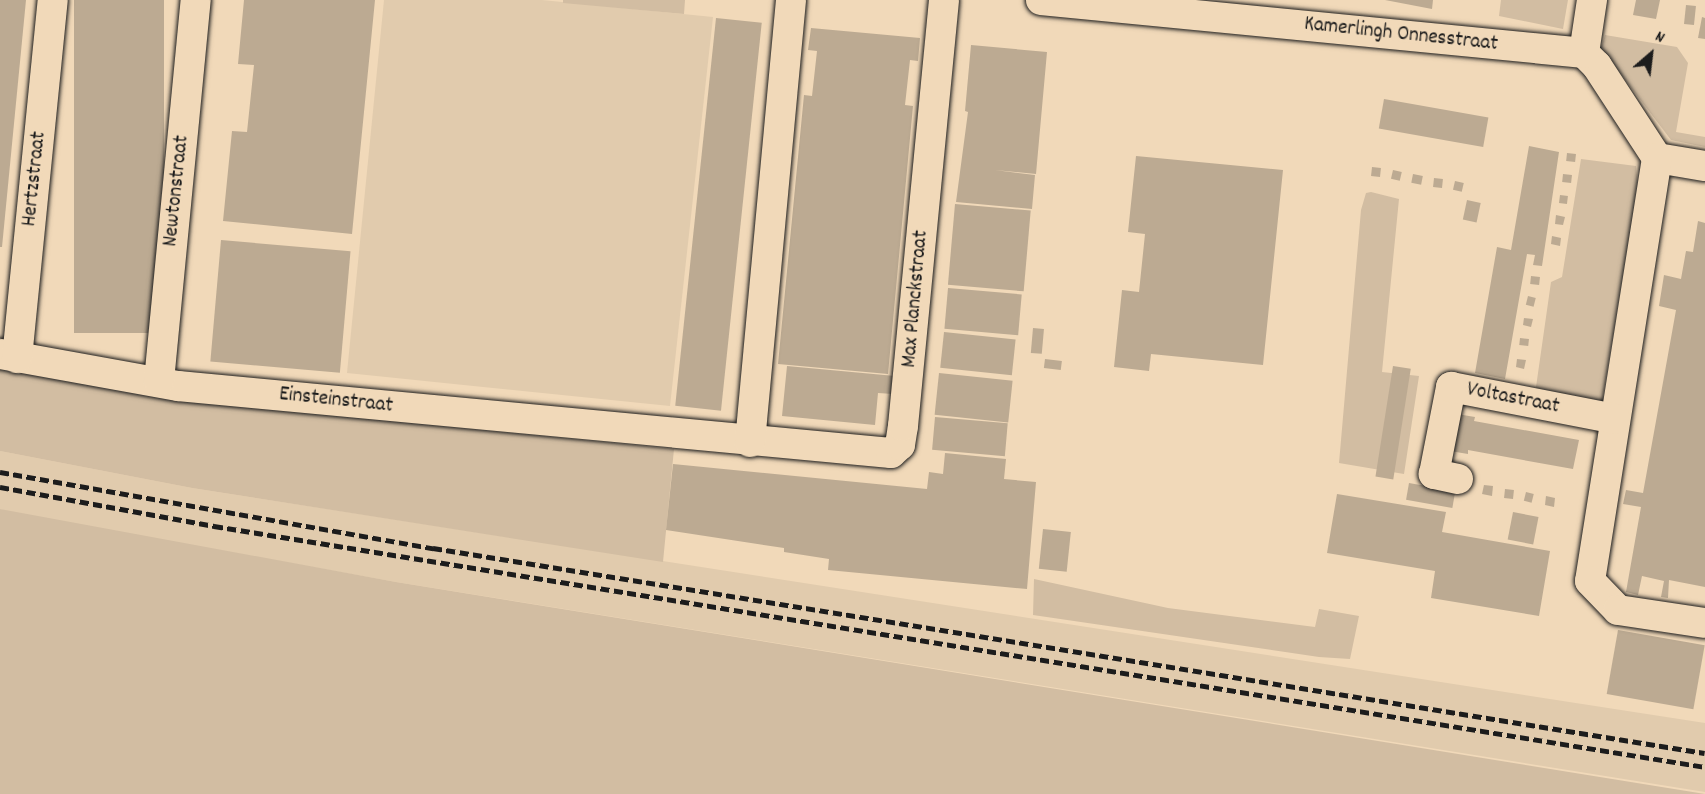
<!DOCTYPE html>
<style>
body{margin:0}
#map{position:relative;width:1705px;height:794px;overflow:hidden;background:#f1d9b9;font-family:Dekko,sans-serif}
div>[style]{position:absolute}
.built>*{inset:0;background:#e1cbad}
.green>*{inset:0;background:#d2bda2}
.building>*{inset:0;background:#bcaa92;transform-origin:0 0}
.roads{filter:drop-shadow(0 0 2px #1c1c1c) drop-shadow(0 0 2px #1c1c1c)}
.minor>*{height:30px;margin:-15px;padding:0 15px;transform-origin:15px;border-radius:15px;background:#f1d9b9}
.rail>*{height:4.5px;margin-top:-2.25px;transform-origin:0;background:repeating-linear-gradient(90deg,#1c1c1c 0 9px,transparent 0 13.5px)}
span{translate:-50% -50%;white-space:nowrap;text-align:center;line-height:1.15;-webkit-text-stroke:6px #f1d9b9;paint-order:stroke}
.street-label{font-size:21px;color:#1c1c1c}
.north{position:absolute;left:1621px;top:24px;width:60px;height:60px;-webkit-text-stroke:4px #f1d9b9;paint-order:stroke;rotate:28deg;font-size:16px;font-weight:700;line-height:24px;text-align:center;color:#1c1c1c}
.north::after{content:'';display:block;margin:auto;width:21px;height:27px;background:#1c1c1c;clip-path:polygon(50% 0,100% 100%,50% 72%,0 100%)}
</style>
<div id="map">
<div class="built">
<i style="clip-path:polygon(384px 0,542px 0,713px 17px,670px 406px,347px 373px)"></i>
<i style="clip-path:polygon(0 451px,192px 488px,1705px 723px,1705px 792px,396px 582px,12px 513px,0 509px)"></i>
</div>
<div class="green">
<i style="clip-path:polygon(563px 0,685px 0,684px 14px,563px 3px)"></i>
<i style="clip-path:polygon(1501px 0,1568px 0,1563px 29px,1499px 16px)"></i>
<i style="clip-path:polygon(1605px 35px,1677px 47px,1688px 63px,1676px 132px,1705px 137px,1705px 147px,1671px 140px,1601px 48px)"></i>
<i style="clip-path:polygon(1581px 159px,1636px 166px,1638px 186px,1602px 402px,1535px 394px,1551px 282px,1562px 277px)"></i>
<i style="clip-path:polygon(1371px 192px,1399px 199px,1382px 372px,1419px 376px,1404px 474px,1339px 463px,1361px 210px,1366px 193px)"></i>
<i style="clip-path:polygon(0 368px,178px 400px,674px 449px,663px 562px,192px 488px,0 451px)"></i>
<i style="clip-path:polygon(0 509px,396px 582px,1705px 794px,0 794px)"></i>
<i style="clip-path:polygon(1034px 579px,1168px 608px,1315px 627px,1319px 609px,1359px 616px,1350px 659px,1319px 657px,1033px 615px)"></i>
</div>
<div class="building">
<i style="clip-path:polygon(0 0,26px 0,2px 247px,0 247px)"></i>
<i style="left:74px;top:0;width:90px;height:333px"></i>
<i style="clip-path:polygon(244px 0,375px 0,352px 234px,223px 221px,232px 131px,247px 132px,254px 65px,238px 64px)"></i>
<i style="clip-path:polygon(1385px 0,1433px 0,1432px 9px)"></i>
<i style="clip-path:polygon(1636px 0,1660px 0,1656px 19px,1633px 15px)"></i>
<i style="left:1686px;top:5px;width:10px;height:19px;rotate:6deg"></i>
<i style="clip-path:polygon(1702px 17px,1705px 18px,1705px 39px,1698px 38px)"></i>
<i style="left:716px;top:18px;width:46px;height:390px;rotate:6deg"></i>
<i style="clip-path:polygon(811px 28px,920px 38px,918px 61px,910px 60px,905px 105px,913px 106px,888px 374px,778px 364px,804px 95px,812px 96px,817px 51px,808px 50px)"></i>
<i style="clip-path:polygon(971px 45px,1047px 52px,1036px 174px,995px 170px,1035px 175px,1032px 209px,956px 202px,968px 112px,965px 111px)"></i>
<i style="left:1384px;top:99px;width:106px;height:30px;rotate:10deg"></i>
<i style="clip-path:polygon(1529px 146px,1559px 152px,1542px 266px,1533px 265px,1535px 255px,1527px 254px,1505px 379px,1475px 373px,1497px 247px,1511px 250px)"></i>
<i style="left:1567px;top:153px;width:9px;height:8px;rotate:6deg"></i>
<i style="clip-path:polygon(1136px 156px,1283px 170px,1263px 365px,1151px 354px,1149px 371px,1114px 367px,1122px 290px,1139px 292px,1145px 234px,1128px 232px)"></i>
<i style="left:1372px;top:167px;width:9px;height:9px;rotate:6deg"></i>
<i style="left:1393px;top:170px;width:9px;height:9px;rotate:13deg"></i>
<i style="left:1413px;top:174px;width:10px;height:9px;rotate:11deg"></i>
<i style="left:1563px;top:174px;width:9px;height:8px;rotate:6deg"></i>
<i style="left:1434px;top:178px;width:9px;height:9px;rotate:6deg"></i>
<i style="left:1455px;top:181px;width:9px;height:9px;rotate:13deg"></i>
<i style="left:1560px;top:195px;width:8px;height:8px;rotate:7deg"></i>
<i style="left:1467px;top:200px;width:14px;height:20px;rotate:12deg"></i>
<i style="left:955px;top:204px;width:76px;height:81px;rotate:5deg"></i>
<i style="clip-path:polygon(1556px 215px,1565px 217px,1563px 225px,1555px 224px)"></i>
<i style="clip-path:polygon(1698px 221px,1705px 223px,1705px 587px,1669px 580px,1668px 598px,1661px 597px,1664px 581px,1642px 576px,1638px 595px,1626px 592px,1641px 507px,1623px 504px,1626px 490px,1643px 493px,1671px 338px,1676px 310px,1659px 306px,1664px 275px,1681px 279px,1686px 251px,1693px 252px)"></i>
<i style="clip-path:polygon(1552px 236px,1561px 238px,1560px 246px,1551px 244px)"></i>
<i style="left:221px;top:240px;width:130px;height:122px;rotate:5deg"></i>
<i style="left:1531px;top:276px;width:9px;height:8px;rotate:6deg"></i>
<i style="left:948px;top:288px;width:74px;height:41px;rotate:5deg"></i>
<i style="left:1528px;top:296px;width:8px;height:9px;rotate:14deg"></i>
<i style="clip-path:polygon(1524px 318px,1533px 319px,1531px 327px,1523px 325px)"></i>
<i style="left:1033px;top:328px;width:11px;height:25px;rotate:5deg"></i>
<i style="left:944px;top:332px;width:72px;height:36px;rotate:6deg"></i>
<i style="left:1520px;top:338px;width:9px;height:7px;rotate:6deg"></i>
<i style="left:1045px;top:359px;width:17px;height:9px;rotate:7deg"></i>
<i style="clip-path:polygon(1517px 359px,1526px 360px,1524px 369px,1516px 367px)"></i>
<i style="clip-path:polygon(787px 366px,895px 376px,893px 394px,878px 393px,875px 425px,782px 416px)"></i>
<i style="left:1393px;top:366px;width:18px;height:112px;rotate:9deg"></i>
<i style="left:939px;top:373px;width:74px;height:42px;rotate:6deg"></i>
<i style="clip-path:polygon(1457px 414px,1475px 417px,1474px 421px,1579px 440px,1573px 469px,1468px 450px,1468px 454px,1450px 451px)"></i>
<i style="left:935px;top:417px;width:73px;height:33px;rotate:5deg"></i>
<i style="clip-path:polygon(945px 453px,1006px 459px,1004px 479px,1036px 482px,1027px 589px,828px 570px,829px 559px,784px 552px,784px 548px,666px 530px,673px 464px,927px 489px,929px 472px,943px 474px)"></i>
<i style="left:1409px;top:483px;width:47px;height:17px;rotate:10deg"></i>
<i style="clip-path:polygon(1484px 485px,1493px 486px,1492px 496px,1482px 494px)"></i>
<i style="left:1505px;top:489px;width:9px;height:9px;rotate:6deg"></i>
<i style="left:1526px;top:492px;width:8px;height:9px;rotate:14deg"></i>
<i style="clip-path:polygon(1337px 494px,1446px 512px,1442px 532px,1550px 551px,1539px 616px,1431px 598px,1435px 571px,1327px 553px)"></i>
<i style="clip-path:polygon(1546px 496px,1555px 498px,1554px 507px,1545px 505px)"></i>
<i style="left:1513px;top:512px;width:26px;height:28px;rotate:11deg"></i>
<i style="left:1043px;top:529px;width:28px;height:40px;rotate:6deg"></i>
<i style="left:1618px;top:630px;width:88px;height:65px;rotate:10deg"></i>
</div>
<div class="roads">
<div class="minor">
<i style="left:1041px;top:0;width:546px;rotate:5.57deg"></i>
<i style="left:1584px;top:53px;width:18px;rotate:45deg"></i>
<i style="left:1597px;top:66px;width:110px;rotate:56.9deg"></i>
<i style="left:1657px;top:158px;width:49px;rotate:9.5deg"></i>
<i style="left:1584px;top:53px;width:54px;rotate:-81.4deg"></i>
<i style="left:1657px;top:158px;width:428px;rotate:99deg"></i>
<i style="left:1590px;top:581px;width:40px;rotate:46deg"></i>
<i style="left:1618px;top:610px;width:88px;rotate:8.5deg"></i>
<i style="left:0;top:354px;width:181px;rotate:10.2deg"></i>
<i style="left:178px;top:386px;width:716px;rotate:5.37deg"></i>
<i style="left:891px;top:453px;width:12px;rotate:-42deg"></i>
<i style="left:900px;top:445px;width:19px;rotate:-81deg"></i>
<i style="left:903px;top:426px;width:428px;rotate:-84.5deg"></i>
<i style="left:17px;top:358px;width:360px;rotate:-84.3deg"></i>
<i style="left:159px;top:381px;width:383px;rotate:-84.5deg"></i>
<i style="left:750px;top:442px;width:444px;rotate:-84.7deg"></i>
<i style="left:1458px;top:479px;width:25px;rotate:-168deg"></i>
<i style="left:1434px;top:474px;width:89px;rotate:-78.9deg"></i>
<i style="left:1451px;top:387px;width:167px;rotate:11deg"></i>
</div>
</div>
<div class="rail">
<i style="left:0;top:472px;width:440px;rotate:10deg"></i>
<i style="left:433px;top:548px;width:1288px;rotate:9.16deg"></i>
<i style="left:0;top:487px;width:218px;rotate:10.3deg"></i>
<i style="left:214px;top:526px;width:1510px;rotate:9.18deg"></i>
</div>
<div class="street-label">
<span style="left:1401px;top:35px;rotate:6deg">Kamerlingh Onnesstraat</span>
<span style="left:35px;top:179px;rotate:-84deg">Hertzstraat</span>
<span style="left:177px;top:191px;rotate:-84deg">Newtonstraat</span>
<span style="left:916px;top:299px;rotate:-85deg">Max Planckstraat</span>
<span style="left:1513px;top:399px;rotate:11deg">Voltastraat</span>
<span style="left:336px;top:401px;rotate:6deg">Einsteinstraat</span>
</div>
<div class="north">N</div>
</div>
